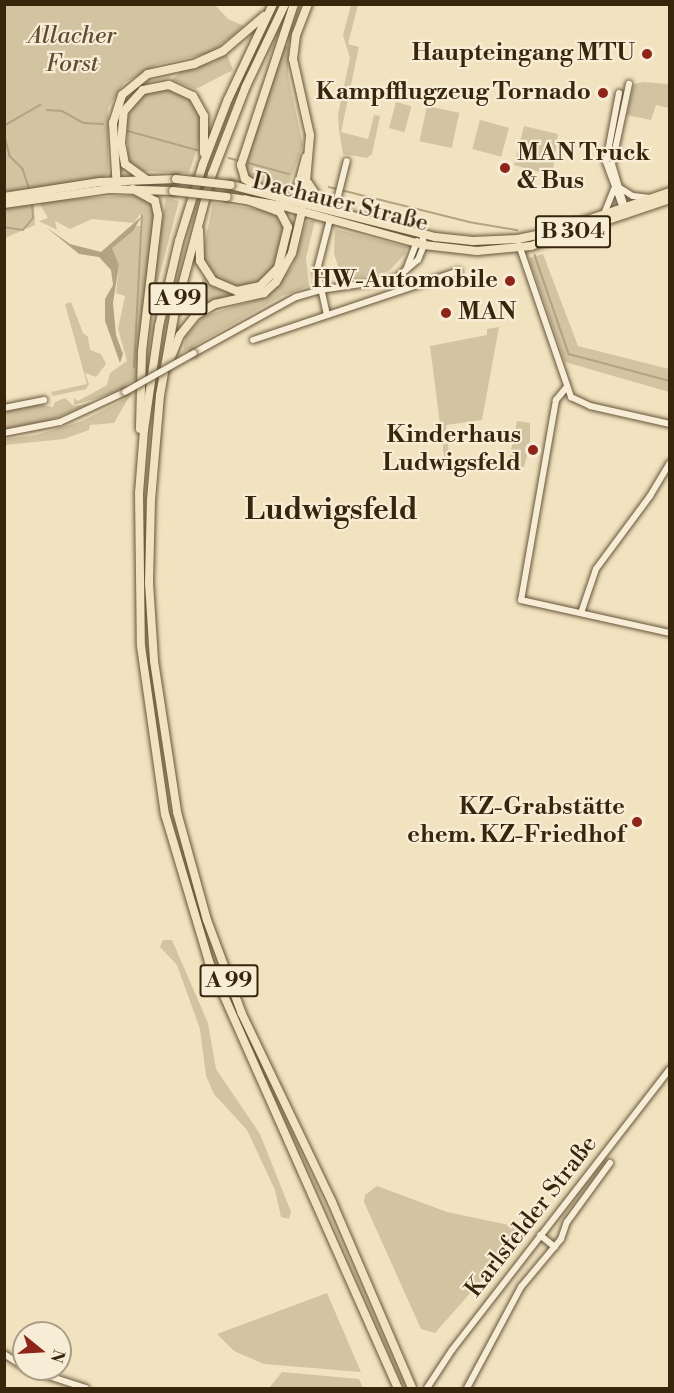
<!DOCTYPE html>
<meta charset="utf-8">
<style>
body{margin:0}
#map{position:relative;width:674px;height:1393px;overflow:hidden;background:#f2e3c0;font-family:"Libre Bodoni",serif}
div>[style]{position:absolute}
.green>*{inset:0;background:#d2c3a1;transform-origin:0 0}
.water>*{inset:0;background:#b3a383}
.stream>*{height:1.5px;margin:-0.75px;padding:0 0.75px;transform-origin:0.75px;border-radius:0.75px;background:#b3a383}
.minor-tunnel>*{height:6px;margin-top:-3px;transform-origin:0;background:repeating-linear-gradient(90deg,#cdbd9c 0 6px,transparent 0 9px)}
.roads{filter:drop-shadow(0 0 2px #665539) drop-shadow(0 0 2px #665539)}
.minor>*{height:6px;margin:-3px;padding:0 3px;transform-origin:3px;border-radius:3px;background:#f7edd6}
.major>*{height:8px;margin:-4px;padding:0 4px;transform-origin:4px;border-radius:4px;background:#f2e3c0}
.highway>*{height:8px;margin:-4px;padding:0 4px;transform-origin:4px;border-radius:4px;background:#f2e3c0}
.bridges{filter:drop-shadow(0 0 2px #665539) drop-shadow(0 0 2px #665539)}
.minor-bridge>*{height:6px;margin:-3px;padding:0 3px;transform-origin:3px;border-radius:3px;background:#f7edd6}
.major-bridge>*{height:8px;margin:-4px;padding:0 4px;transform-origin:4px;border-radius:4px;background:#f2e3c0}
.dots>*{width:16px;height:16px;translate:-50% -50%;box-sizing:border-box;border:3px solid #f7edd6;border-radius:50%}
span{translate:-50% -50%;white-space:nowrap;text-align:center;line-height:1.15;-webkit-text-stroke:4.5px #f7edd6;paint-order:stroke}
.shield-label span{padding:2px 4px;background:#f7edd6;border:2px solid;border-radius:4px;-webkit-text-stroke-width:0}
.shield-label{font-size:22px;color:#38260c;font-weight:700}
.park-label{font-size:24px;color:#5e4d31;font-style:italic}
.poi-label{font-size:24px;color:#38260c;font-weight:700}
.right{translate:-100% -50%;text-align:right}
.left{translate:0 -50%;text-align:left}
.street-label{font-size:24px;color:#38260c}
.district-label{font-size:30px;color:#38260c;font-weight:700}
.frame{position:absolute;inset:0;border:6px solid #38260c;pointer-events:none}
.north{position:absolute;left:12px;top:1321px;width:60px;height:60px;box-sizing:border-box;background:#f7edd6;border:2px solid #ab9d85;border-radius:50%;rotate:108deg;font-size:16px;font-weight:700;line-height:24px;text-align:center;color:#38260c}
.north::after{content:'';display:block;margin:auto;width:21px;height:27px;background:#8f2418;clip-path:polygon(50% 0,100% 100%,50% 72%,0 100%)}
</style>
<div id="map">
<div class="green">
<i style="clip-path:polygon(5px 5px,215px 5px,228px 19px,244px 26px,211px 53px,158px 64px,124px 83px,108px 108px,108px 173px,103px 178px,5px 192px)"></i>
<i style="clip-path:polygon(351px 5px,358px 5px,348px 44px,359px 47px,341px 132px,368px 139px,374px 115px,380px 116px,372px 154px,367px 158px,343px 154px,339px 130px,338px 114px,350px 58px,343px 35px)"></i>
<i style="clip-path:polygon(282px 45px,289px 46px,288px 75px,303px 145px,287px 189px,253px 182px,245px 168px)"></i>
<i style="clip-path:polygon(227px 54px,233px 70px,196px 89px,172px 80px,181px 71px,213px 62px)"></i>
<i style="clip-path:polygon(643px 82px,669px 84px,669px 108px,656px 105px,651px 120px,627px 115px,634px 84px)"></i>
<i style="clip-path:polygon(168px 88px,195px 103px,201px 118px,200px 139px,189px 173px,143px 171px,128px 163px,127px 119px,137px 100px,151px 91px)"></i>
<i style="left:396px;top:102px;width:16px;height:27px;rotate:15deg"></i>
<i style="left:427px;top:106px;width:33px;height:36px;rotate:12deg"></i>
<i style="left:480px;top:120px;width:30px;height:30px;rotate:15deg"></i>
<i style="clip-path:polygon(524px 126px,558px 134px,553px 169px,547px 174px,514px 165px)"></i>
<i style="clip-path:polygon(138px 195px,148px 199px,155px 208px,136px 378px,114px 393px,74px 405px,74px 398px,78px 401px,107px 385px,110px 373px,127px 361px,118px 329px,125px 296px,116px 293px,119px 265px,112px 248px,136px 226px,141px 226px,142px 218px,140px 214px,134px 223px,92px 219px,70px 229px,55px 221px,57px 230px,39px 221px,48px 218px,38px 201px)"></i>
<i style="clip-path:polygon(166px 198px,179px 201px,152px 304px,149px 303px)"></i>
<i style="clip-path:polygon(29px 203px,34px 206px,35px 225px,5px 238px,4px 208px)"></i>
<i style="clip-path:polygon(213px 203px,270px 211px,281px 220px,285px 231px,276px 263px,266px 277px,250px 288px,219px 282px,202px 257px)"></i>
<i style="clip-path:polygon(315px 220px,306px 258px,309px 286px,282px 296px,183px 352px,186px 336px,204px 316px,258px 299px,277px 287px,293px 265px,306px 222px)"></i>
<i style="clip-path:polygon(335px 229px,407px 247px,405px 254px,389px 271px,347px 281px,342px 278px,334px 254px)"></i>
<i style="clip-path:polygon(543px 254px,578px 346px,669px 369px,669px 392px,565px 362px,529px 258px)"></i>
<i style="clip-path:polygon(203px 277px,216px 288px,234px 294px,196px 309px)"></i>
<i style="clip-path:polygon(71px 302px,83px 333px,88px 337px,90px 350px,101px 354px,106px 364px,96px 377px,85px 373px,89px 384px,86px 389px,53px 396px,51px 392px,87px 384px,65px 304px)"></i>
<i style="clip-path:polygon(499px 327px,482px 420px,446px 425px,451px 473px,446px 472px,430px 346px,487px 335px,487px 329px)"></i>
<i style="clip-path:polygon(129px 397px,114px 423px,90px 425px,89px 430px,64px 439px,5px 445px,5px 439px,36px 435px,82px 421px)"></i>
<i style="clip-path:polygon(65px 398px,74px 406px,92px 403px,51px 420px,5px 429px,5px 409px,36px 404px,53px 407px,55px 402px)"></i>
<i style="clip-path:polygon(517px 421px,530px 423px,530px 444px,524px 467px,507px 469px)"></i>
<i style="clip-path:polygon(163px 940px,172px 940px,208px 1023px,216px 1069px,260px 1134px,291px 1212px,289px 1219px,281px 1217px,275px 1190px,247px 1130px,214px 1094px,206px 1076px,200px 1029px,177px 965px,160px 947px)"></i>
<i style="clip-path:polygon(377px 1186px,447px 1212px,518px 1227px,510px 1248px,435px 1333px,421px 1329px,364px 1202px,365px 1195px)"></i>
<i style="clip-path:polygon(327px 1293px,361px 1372px,264px 1364px,234px 1351px,217px 1334px)"></i>
<i style="clip-path:polygon(282px 1372px,359px 1379px,363px 1388px,269px 1388px)"></i>
</div>
<div class="water">
<i style="clip-path:polygon(142px 216px,133px 231px,112px 248px,119px 265px,113px 303px,116px 335px,123px 354px,120px 363px,105px 321px,105px 299px,113px 285px,111px 270px,99px 257px,79px 254px,46px 227px,70px 244px,101px 252px)"></i>
</div>
<div class="stream">
<i style="left:47px;top:110px;width:15px;rotate:4deg"></i>
<i style="left:62px;top:111px;width:25px;rotate:29deg"></i>
<i style="left:84px;top:123px;width:19px;rotate:3deg"></i>
<i style="left:4px;top:126px;width:42px;rotate:-30.3deg"></i>
<i style="left:128px;top:131px;width:72px;rotate:15.4deg"></i>
<i style="left:5px;top:137px;width:20px;rotate:75deg"></i>
<i style="left:10px;top:156px;width:18px;rotate:45deg"></i>
<i style="left:23px;top:169px;width:23px;rotate:72deg"></i>
<i style="left:229px;top:158px;width:7px;rotate:16deg"></i>
<i style="left:249px;top:163px;width:41px;rotate:15.4deg"></i>
<i style="left:329px;top:187px;width:8px;rotate:14deg"></i>
<i style="left:341px;top:190px;width:132px;rotate:14deg"></i>
<i style="left:469px;top:222px;width:49px;rotate:9.5deg"></i>
<i style="left:4px;top:227px;width:19px;rotate:9deg"></i>
<i style="left:23px;top:230px;width:16px;rotate:-50deg"></i>
<i style="left:33px;top:218px;width:13px;rotate:-94deg"></i>
<i style="left:535px;top:255px;width:105px;rotate:71deg"></i>
<i style="left:569px;top:354px;width:105px;rotate:15deg"></i>
<i style="left:134px;top:367px;width:151px;rotate:-87deg"></i>
</div>
<div class="minor-tunnel">
<i style="left:332px;top:213px;width:18px;rotate:-71deg"></i>
</div>
<div class="roads">
<div class="minor">
<i style="left:619px;top:93px;width:70px;rotate:100.7deg"></i>
<i style="left:606px;top:162px;width:52px;rotate:69.8deg"></i>
<i style="left:620px;top:188px;width:15px;rotate:32deg"></i>
<i style="left:633px;top:196px;width:17px;rotate:7deg"></i>
<i style="left:338px;top:196px;width:36px;rotate:-76deg"></i>
<i style="left:626px;top:211px;width:49px;rotate:-106.6deg"></i>
<i style="left:612px;top:164px;width:82px;rotate:-78deg"></i>
<i style="left:604px;top:214px;width:27px;rotate:-68deg"></i>
<i style="left:519px;top:245px;width:161px;rotate:71.1deg"></i>
<i style="left:571px;top:397px;width:21px;rotate:25deg"></i>
<i style="left:590px;top:406px;width:82px;rotate:12.7deg"></i>
<i style="left:406px;top:270px;width:31px;rotate:-69deg"></i>
<i style="left:327px;top:315px;width:46px;rotate:-102.5deg"></i>
<i style="left:317px;top:270px;width:49px;rotate:-75.7deg"></i>
<i style="left:253px;top:340px;width:217px;rotate:-18.5deg"></i>
<i style="left:194px;top:353px;width:116px;rotate:-28.8deg"></i>
<i style="left:296px;top:297px;width:25px;rotate:-16deg"></i>
<i style="left:320px;top:290px;width:76px;rotate:-8.3deg"></i>
<i style="left:395px;top:279px;width:30px;rotate:-40deg"></i>
<i style="left:418px;top:260px;width:16px;rotate:-68deg"></i>
<i style="left:424px;top:245px;width:11px;rotate:-100deg"></i>
<i style="left:566px;top:388px;width:16px;rotate:130deg"></i>
<i style="left:556px;top:400px;width:203px;rotate:99.9deg"></i>
<i style="left:521px;top:600px;width:153px;rotate:12.5deg"></i>
<i style="left:4px;top:408px;width:41px;rotate:-11.3deg"></i>
<i style="left:4px;top:433px;width:57px;rotate:-11.1deg"></i>
<i style="left:60px;top:422px;width:72px;rotate:-24.8deg"></i>
<i style="left:581px;top:613px;width:46px;rotate:-71.2deg"></i>
<i style="left:596px;top:569px;width:91px;rotate:-53.5deg"></i>
<i style="left:650px;top:496px;width:39px;rotate:-59deg"></i>
<i style="left:540px;top:1235px;width:19px;rotate:39deg"></i>
<i style="left:4px;top:1354px;width:24px;rotate:33deg"></i>
<i style="left:27px;top:1369px;width:62px;rotate:17.9deg"></i>
<i style="left:427px;top:1388px;width:45px;rotate:-56.7deg"></i>
<i style="left:452px;top:1350px;width:356px;rotate:-52.2deg"></i>
<i style="left:467px;top:1388px;width:115px;rotate:-61.9deg"></i>
<i style="left:521px;top:1287px;width:62px;rotate:-50.2deg"></i>
<i style="left:561px;top:1239px;width:18px;rotate:-71deg"></i>
<i style="left:567px;top:1222px;width:73px;rotate:-53.9deg"></i>
</div>
<div class="major">
<i style="left:308px;top:183px;width:27px;rotate:56deg"></i>
<i style="left:231px;top:185px;width:211px;rotate:14.3deg"></i>
<i style="left:435px;top:237px;width:38px;rotate:6deg"></i>
<i style="left:473px;top:241px;width:45px;rotate:-2.5deg"></i>
<i style="left:518px;top:239px;width:35px;rotate:-12deg"></i>
<i style="left:552px;top:232px;width:125px;rotate:-18.7deg"></i>
<i style="left:4px;top:197px;width:97px;rotate:-8.9deg"></i>
<i style="left:100px;top:182px;width:76px;rotate:-2.3deg"></i>
<i style="left:227px;top:197px;width:57px;rotate:9.1deg"></i>
<i style="left:283px;top:206px;width:146px;rotate:15.5deg"></i>
<i style="left:424px;top:245px;width:53px;rotate:6.5deg"></i>
<i style="left:477px;top:251px;width:54px;rotate:-5.3deg"></i>
<i style="left:531px;top:246px;width:147px;rotate:-18.7deg"></i>
<i style="left:295px;top:198px;width:42px;rotate:-75deg"></i>
<i style="left:4px;top:204px;width:106px;rotate:-8.1deg"></i>
<i style="left:109px;top:189px;width:64px;rotate:1.8deg"></i>
<i style="left:304px;top:204px;width:69px;rotate:-85deg"></i>
<i style="left:310px;top:135px;width:78px;rotate:-102.6deg"></i>
<i style="left:293px;top:59px;width:24px;rotate:-83deg"></i>
<i style="left:296px;top:35px;width:33px;rotate:-69deg"></i>
</div>
<div class="highway">
<i style="left:273px;top:4px;width:105px;rotate:115.3deg"></i>
<i style="left:228px;top:99px;width:70px;rotate:111deg"></i>
<i style="left:203px;top:164px;width:81px;rotate:107.3deg"></i>
<i style="left:179px;top:241px;width:87px;rotate:103.2deg"></i>
<i style="left:159px;top:326px;width:105px;rotate:98.2deg"></i>
<i style="left:144px;top:430px;width:63px;rotate:94.5deg"></i>
<i style="left:139px;top:493px;width:153px;rotate:89.3deg"></i>
<i style="left:141px;top:646px;width:170px;rotate:81.9deg"></i>
<i style="left:165px;top:814px;width:154px;rotate:73.4deg"></i>
<i style="left:209px;top:962px;width:466px;rotate:66.1deg"></i>
<i style="left:285px;top:4px;width:91px;rotate:115.4deg"></i>
<i style="left:246px;top:86px;width:94px;rotate:111.1deg"></i>
<i style="left:212px;top:174px;width:147px;rotate:105deg"></i>
<i style="left:174px;top:316px;width:80px;rotate:100deg"></i>
<i style="left:160px;top:395px;width:105px;rotate:94.9deg"></i>
<i style="left:151px;top:500px;width:83px;rotate:91.4deg"></i>
<i style="left:149px;top:583px;width:78px;rotate:86.3deg"></i>
<i style="left:154px;top:661px;width:153px;rotate:81.3deg"></i>
<i style="left:177px;top:812px;width:112px;rotate:74.5deg"></i>
<i style="left:207px;top:920px;width:100px;rotate:69.6deg"></i>
<i style="left:242px;top:1014px;width:208px;rotate:64.4deg"></i>
<i style="left:332px;top:1202px;width:202px;rotate:66.7deg"></i>
<i style="left:147px;top:180px;width:27px;rotate:-144deg"></i>
<i style="left:125px;top:164px;width:21px;rotate:-101deg"></i>
<i style="left:121px;top:143px;width:32px;rotate:-85deg"></i>
<i style="left:124px;top:111px;width:28px;rotate:-48deg"></i>
<i style="left:143px;top:90px;width:26px;rotate:-11deg"></i>
<i style="left:169px;top:85px;width:26px;rotate:25deg"></i>
<i style="left:193px;top:96px;width:23px;rotate:61deg"></i>
<i style="left:204px;top:116px;width:37px;rotate:90deg"></i>
<i style="left:117px;top:189px;width:66px;rotate:-93.5deg"></i>
<i style="left:113px;top:123px;width:29px;rotate:-72deg"></i>
<i style="left:122px;top:95px;width:33px;rotate:-39deg"></i>
<i style="left:148px;top:74px;width:47px;rotate:-12.3deg"></i>
<i style="left:194px;top:64px;width:32px;rotate:-24deg"></i>
<i style="left:223px;top:51px;width:54px;rotate:-40.5deg"></i>
<i style="left:133px;top:189px;width:25px;rotate:29deg"></i>
<i style="left:155px;top:201px;width:14px;rotate:78deg"></i>
<i style="left:158px;top:215px;width:137px;rotate:96.7deg"></i>
<i style="left:142px;top:351px;width:78px;rotate:91.5deg"></i>
<i style="left:266px;top:192px;width:25px;rotate:-148deg"></i>
<i style="left:245px;top:179px;width:15px;rotate:-106deg"></i>
<i style="left:241px;top:165px;width:169px;rotate:-71.8deg"></i>
<i style="left:199px;top:230px;width:31px;rotate:88deg"></i>
<i style="left:200px;top:261px;width:24px;rotate:57deg"></i>
<i style="left:213px;top:281px;width:26px;rotate:23deg"></i>
<i style="left:237px;top:291px;width:24px;rotate:-12deg"></i>
<i style="left:260px;top:286px;width:25px;rotate:-45deg"></i>
<i style="left:278px;top:268px;width:42px;rotate:-76.3deg"></i>
<i style="left:288px;top:227px;width:17px;rotate:-118deg"></i>
<i style="left:280px;top:212px;width:37px;rotate:-160deg"></i>
<i style="left:169px;top:362px;width:29px;rotate:-68deg"></i>
<i style="left:180px;top:335px;width:26px;rotate:-51deg"></i>
<i style="left:196px;top:315px;width:22px;rotate:-30deg"></i>
<i style="left:215px;top:304px;width:50px;rotate:-12.7deg"></i>
<i style="left:264px;top:293px;width:16px;rotate:-43deg"></i>
<i style="left:276px;top:282px;width:33px;rotate:-61deg"></i>
<i style="left:292px;top:253px;width:43px;rotate:-76.6deg"></i>
</div>
</div>
<div class="bridges">
<div class="minor-bridge">
<i style="left:125px;top:392px;width:79px;rotate:-29.5deg"></i>
</div>
<div class="major-bridge">
<i style="left:176px;top:179px;width:55px;rotate:6.2deg"></i>
<i style="left:173px;top:191px;width:54px;rotate:6.3deg"></i>
</div>
</div>
<div class="dots">
<i style="left:647px;top:54px;background:#8f2418"></i>
<i style="left:603px;top:93px;background:#8f2418"></i>
<i style="left:505px;top:168px;background:#8f2418"></i>
<i style="left:510px;top:281px;background:#8f2418"></i>
<i style="left:446px;top:313px;background:#8f2418"></i>
<i style="left:533px;top:450px;background:#8f2418"></i>
<i style="left:637px;top:822px;background:#8f2418"></i>
</div>
<div class="shield-label">
<span style="left:573px;top:232px">B 304</span>
<span style="left:178px;top:299px">A 99</span>
<span style="left:229px;top:981px">A 99</span>
</div>
<div class="park-label">
<span style="left:72px;top:51px">Allacher<br>Forst</span>
</div>
<div class="poi-label">
<span class="right" style="left:635px;top:54px">Haupteingang MTU</span>
<span class="right" style="left:591px;top:93px">Kampfflugzeug Tornado</span>
<span class="left" style="left:517px;top:168px">MAN Truck<br>&amp; Bus</span>
<span class="right" style="left:498px;top:281px">HW-Automobile</span>
<span class="left" style="left:458px;top:313px">MAN</span>
<span class="right" style="left:521px;top:450px">Kinderhaus<br>Ludwigsfeld</span>
<span class="right" style="left:625px;top:822px">KZ-Grabstätte<br>ehem. KZ-Friedhof</span>
</div>
<div class="street-label">
<span style="left:340px;top:203px;rotate:14deg">Dachauer Straße</span>
<span style="left:532px;top:1217px;rotate:-52deg">Karlsfelder Straße</span>
</div>
<div class="district-label">
<span style="left:331px;top:510px">Ludwigsfeld</span>
</div>
<div class="frame"></div>
<div class="north">N</div>
</div>
